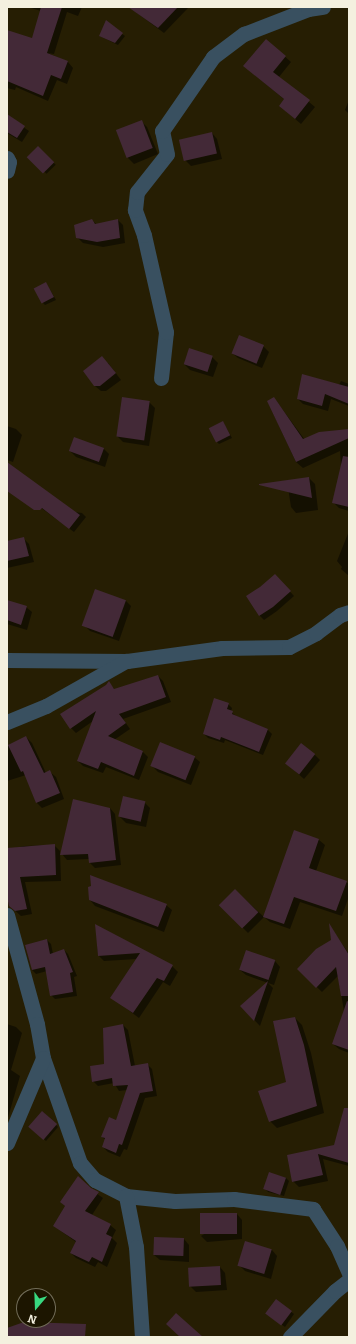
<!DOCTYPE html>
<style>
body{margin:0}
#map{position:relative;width:356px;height:1344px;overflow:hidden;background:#261e03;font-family:Bitter,serif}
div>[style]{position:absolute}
.shadow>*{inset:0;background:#0007;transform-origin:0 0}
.building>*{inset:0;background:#432937;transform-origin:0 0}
.street>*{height:15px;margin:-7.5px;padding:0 7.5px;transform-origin:7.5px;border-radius:7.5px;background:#395060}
span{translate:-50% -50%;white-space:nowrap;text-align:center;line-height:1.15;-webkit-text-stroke:3px #1c1500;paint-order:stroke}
.frame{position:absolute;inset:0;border:8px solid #f4f0df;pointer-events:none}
.north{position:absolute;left:16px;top:1288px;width:40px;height:40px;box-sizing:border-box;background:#1c1500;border:1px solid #726d59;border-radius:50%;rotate:199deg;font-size:11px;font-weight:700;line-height:16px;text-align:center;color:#f4f0df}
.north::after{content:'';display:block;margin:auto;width:14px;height:18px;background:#38d880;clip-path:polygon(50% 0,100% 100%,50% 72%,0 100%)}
</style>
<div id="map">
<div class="shadow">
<i style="clip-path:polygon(28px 7px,82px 7px,78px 16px,67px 12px,54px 54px,48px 53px,68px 62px,73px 68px,67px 84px,57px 80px,48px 101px,16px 87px,15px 90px,7px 88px,7px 31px,32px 40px,41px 11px)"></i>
<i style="clip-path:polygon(141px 7px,189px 7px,164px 33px,137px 13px)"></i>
<i style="clip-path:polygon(122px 34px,125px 36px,118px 45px,100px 36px)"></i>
<i style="clip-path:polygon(266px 40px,291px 62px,279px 77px,315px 107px,301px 124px,280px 106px,285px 100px,250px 71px)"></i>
<i style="clip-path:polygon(349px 100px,349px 114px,345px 110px)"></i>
<i style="clip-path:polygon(7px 116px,29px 131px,22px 142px,7px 133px)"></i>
<i style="clip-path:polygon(142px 122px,147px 127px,158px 154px,134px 164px,128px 158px,117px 131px)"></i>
<i style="clip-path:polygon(212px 133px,217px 139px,222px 159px,191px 166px,185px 160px,181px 140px)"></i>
<i style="left:38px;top:147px;width:25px;height:13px;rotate:45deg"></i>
<i style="clip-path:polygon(92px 220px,97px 225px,118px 220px,123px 225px,125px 243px,103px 247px,83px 243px,77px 237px)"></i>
<i style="clip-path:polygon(46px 283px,56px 300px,45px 305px,43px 303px)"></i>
<i style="clip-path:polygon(263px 346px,269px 352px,262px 368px,238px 358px,232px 353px)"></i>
<i style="clip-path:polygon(212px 357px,218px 363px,213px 377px,190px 370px,184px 364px)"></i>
<i style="clip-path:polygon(108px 363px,121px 380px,106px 391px,101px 391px,95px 386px)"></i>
<i style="clip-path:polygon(303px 375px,339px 385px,341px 381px,349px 384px,349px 406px,331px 399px,328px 411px,303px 404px,298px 399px)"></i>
<i style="clip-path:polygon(274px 398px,305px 440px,349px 430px,349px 511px,339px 508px,333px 502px,341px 467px,340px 451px,303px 468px,296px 462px,268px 402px)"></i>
<i style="clip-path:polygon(149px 402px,155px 408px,149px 446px,123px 442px,117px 436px)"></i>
<i style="clip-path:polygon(223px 422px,232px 438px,219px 444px,216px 441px)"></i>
<i style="clip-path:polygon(7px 426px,16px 429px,22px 435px,13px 462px,7px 460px)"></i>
<i style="clip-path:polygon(104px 449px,109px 454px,105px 467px,76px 457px,70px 451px)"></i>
<i style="clip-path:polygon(7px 476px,74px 512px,82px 513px,86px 517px,74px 532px,7px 483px)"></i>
<i style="clip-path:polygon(309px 478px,315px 484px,318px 510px,296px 513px,291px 507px,287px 481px)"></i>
<i style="clip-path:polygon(349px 531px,349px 576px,341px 569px,342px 567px,337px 561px)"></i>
<i style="clip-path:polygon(23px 538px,29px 544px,34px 562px,7px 568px,7px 542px)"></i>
<i style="clip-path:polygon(275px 575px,294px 596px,277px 611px,264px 620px,259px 615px,261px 588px)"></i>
<i style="clip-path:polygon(125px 600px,131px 606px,119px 641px,90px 631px,84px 625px)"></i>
<i style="clip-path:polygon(7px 601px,26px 607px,32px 612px,27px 630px,7px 624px)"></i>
<i style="clip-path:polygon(158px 676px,163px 681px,171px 702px,123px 719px,130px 729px,114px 740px,143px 752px,148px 757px,139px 780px,106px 767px,103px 773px,83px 766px,78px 761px,93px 721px,76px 733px,71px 728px,109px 683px,115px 690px)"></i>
<i style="clip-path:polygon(228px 704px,232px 708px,231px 712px,236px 716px,268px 730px,272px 734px,263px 755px,225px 740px,224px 743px,208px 738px,204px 734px)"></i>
<i style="clip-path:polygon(26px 737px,32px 743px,46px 773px,50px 772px,56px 777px,64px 799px,42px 808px,36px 802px,26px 775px,7px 781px,7px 746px)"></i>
<i style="clip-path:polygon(314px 754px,320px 760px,304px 779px,286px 763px)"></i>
<i style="clip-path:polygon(194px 757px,200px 762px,191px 785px,158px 772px,152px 766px)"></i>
<i style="clip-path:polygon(144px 802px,150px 808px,146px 827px,126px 823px,120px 817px)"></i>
<i style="clip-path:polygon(110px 808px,115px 814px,121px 865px,95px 868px,90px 863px,89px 859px,67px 860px,62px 854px)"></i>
<i style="clip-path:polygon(295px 831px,319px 840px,325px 845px,316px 871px,346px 882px,349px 884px,349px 896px,342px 916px,300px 902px,290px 929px,270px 922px,264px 917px,248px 933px,220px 905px,235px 890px,264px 917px)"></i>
<i style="clip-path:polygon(54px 845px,60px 851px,61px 881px,25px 882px,32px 914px,21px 916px,10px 906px,7px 898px,7px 850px,24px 846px)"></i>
<i style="clip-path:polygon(90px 900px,166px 905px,172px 910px,164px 932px,95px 906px)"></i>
<i style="clip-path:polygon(96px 925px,172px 966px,178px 972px,170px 986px,163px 982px,139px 1018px,111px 997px,137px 959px,104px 961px,98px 955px)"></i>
<i style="clip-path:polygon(330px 926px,349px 954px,349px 1053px,339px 1049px,333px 1044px,344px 1011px,338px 976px,322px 992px,298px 969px,332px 940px)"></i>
<i style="clip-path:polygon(47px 940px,51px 944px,53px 954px,64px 950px,68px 954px,77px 976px,74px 977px,77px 996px,55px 999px,51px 995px,47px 971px,36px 974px,32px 970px)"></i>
<i style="clip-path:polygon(275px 961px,280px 967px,274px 985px,268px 983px,273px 988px,260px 1026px,241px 1006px,268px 983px,246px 975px,240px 970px)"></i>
<i style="clip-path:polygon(295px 1018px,302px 1025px,311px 1053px,324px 1113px,277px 1128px,270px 1121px,287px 1082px)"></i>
<i style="clip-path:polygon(7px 1024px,16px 1027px,22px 1033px,11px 1070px,20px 1076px,7px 1121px)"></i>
<i style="clip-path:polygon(123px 1025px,128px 1030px,135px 1066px,147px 1064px,152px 1069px,157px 1096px,145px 1098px,127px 1150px,124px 1149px,120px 1157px,108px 1152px,103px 1147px,106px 1140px,102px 1137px,116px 1121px,127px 1090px,119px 1091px,114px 1083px,98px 1086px,93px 1081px,105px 1065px)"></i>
<i style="clip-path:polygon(43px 1112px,58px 1127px,46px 1141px,33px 1129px)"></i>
<i style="clip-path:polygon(349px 1114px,349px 1166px,323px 1159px,328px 1181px,299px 1187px,293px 1181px,288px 1156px,335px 1146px)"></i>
<i style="clip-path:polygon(270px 1173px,286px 1178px,289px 1181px,284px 1196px,268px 1192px,265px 1189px)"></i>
<i style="clip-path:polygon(90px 1189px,103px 1198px,92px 1215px,110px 1225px,116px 1230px,112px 1238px,117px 1243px,107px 1267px,98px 1262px,95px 1267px,76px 1258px,71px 1253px,76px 1242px,54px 1226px,66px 1207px,61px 1202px)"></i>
<i style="clip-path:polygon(237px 1214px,242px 1220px,242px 1239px,207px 1242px,201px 1236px)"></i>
<i style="clip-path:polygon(184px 1239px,189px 1245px,189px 1262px,160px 1260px,154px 1255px)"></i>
<i style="clip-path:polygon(246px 1242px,272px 1250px,277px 1256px,271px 1279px,245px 1271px,239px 1265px)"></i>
<i style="clip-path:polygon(220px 1267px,225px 1273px,227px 1290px,196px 1292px,190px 1286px)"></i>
<i style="clip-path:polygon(276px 1301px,294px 1314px,285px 1327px,270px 1316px)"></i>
</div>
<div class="building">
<i style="clip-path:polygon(41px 7px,62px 7px,47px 53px,68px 61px,61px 79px,51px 75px,43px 96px,7px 81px,7px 30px,32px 38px)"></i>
<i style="clip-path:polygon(128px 7px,178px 7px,158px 28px)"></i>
<i style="clip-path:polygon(106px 20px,123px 33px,115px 43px,99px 36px)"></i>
<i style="clip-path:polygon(266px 39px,286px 56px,273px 72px,310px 100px,295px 119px,279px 106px,284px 99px,243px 66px)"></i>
<i style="clip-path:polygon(7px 114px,25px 126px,17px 138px,7px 132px)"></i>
<i style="left:142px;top:120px;width:30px;height:28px;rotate:69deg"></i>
<i style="left:212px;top:132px;width:22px;height:34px;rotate:77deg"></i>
<i style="left:38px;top:146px;width:23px;height:16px;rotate:45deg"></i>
<i style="clip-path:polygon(92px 219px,95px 224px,118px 219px,120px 238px,97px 242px,76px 238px,74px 225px)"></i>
<i style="left:46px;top:282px;width:17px;height:14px;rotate:62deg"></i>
<i style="left:239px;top:335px;width:27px;height:20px;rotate:22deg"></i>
<i style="left:189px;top:348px;width:25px;height:17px;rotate:18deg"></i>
<i style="clip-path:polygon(102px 356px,116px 373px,100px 386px,94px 386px,83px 371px)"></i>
<i style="clip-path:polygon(302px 374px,349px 387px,349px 404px,325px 394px,322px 406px,297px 399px)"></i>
<i style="left:122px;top:397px;width:28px;height:40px;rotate:8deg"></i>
<i style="clip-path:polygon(274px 397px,303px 439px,319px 432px,349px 429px,349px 438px,296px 462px,267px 401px)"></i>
<i style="left:223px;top:421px;width:16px;height:16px;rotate:63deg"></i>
<i style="left:74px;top:437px;width:32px;height:15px;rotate:20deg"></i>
<i style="clip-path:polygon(343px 456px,349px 457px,349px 507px,332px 503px)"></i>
<i style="clip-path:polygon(7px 462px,80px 515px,69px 529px,42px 508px,40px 510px,34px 510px,7px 491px)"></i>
<i style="clip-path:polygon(309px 477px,312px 498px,259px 485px,259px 484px)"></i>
<i style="clip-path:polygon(24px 537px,29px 556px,7px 561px,7px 541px)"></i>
<i style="clip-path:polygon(275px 574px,291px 591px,273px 607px,259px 616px,246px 596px,260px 587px)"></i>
<i style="left:95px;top:589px;width:33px;height:39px;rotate:20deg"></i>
<i style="clip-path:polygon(7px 600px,27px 606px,21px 625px,7px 620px)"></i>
<i style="clip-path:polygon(158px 675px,166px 697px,119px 714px,126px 723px,108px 736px,143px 751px,134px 776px,101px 762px,98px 769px,77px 761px,96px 711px,70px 729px,60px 714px,106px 685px,109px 681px,114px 689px)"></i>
<i style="clip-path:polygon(214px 698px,229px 703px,227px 709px,233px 711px,232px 714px,268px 729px,259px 752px,221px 737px,220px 740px,203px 734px)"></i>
<i style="clip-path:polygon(26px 736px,44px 773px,50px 770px,60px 793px,36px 803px,23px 771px,21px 772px,8px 745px)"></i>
<i style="left:160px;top:742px;width:38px;height:26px;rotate:22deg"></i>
<i style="left:301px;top:743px;width:18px;height:26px;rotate:38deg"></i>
<i style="left:123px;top:796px;width:23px;height:21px;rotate:13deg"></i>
<i style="clip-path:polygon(73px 799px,110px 808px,116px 860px,89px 863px,88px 854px,60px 855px)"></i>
<i style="clip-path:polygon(294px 830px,319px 839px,309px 868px,347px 881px,336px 911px,294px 897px,284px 924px,263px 917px)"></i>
<i style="clip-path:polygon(55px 844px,56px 875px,20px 877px,27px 909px,15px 911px,9px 906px,7px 897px,7px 848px)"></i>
<i style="clip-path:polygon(90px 875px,167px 904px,158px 927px,89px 900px,88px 887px,91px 886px)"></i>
<i style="left:235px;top:889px;width:33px;height:23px;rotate:45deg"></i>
<i style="clip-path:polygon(329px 923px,349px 955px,349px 996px,341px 996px,336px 967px,316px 988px,297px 969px,316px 949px,331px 940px)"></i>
<i style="clip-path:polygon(95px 924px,173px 965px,164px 981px,157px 978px,133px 1013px,110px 998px,140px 953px,98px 956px)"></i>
<i style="clip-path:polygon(47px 939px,50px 954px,64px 949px,73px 972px,70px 973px,73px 992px,50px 996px,45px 967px,32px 970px,25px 945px)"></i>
<i style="left:246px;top:950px;width:31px;height:21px;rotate:19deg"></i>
<i style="clip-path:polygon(268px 981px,254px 1021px,240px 1006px)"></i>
<i style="clip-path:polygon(347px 1001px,349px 1002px,349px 1050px,332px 1044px)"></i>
<i style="clip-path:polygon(295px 1017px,304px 1045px,317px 1106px,269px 1122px,258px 1091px,286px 1082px,273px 1021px)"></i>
<i style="clip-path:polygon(123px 1024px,131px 1066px,148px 1063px,153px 1091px,140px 1093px,122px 1145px,119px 1144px,116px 1153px,102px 1147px,105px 1138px,101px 1137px,109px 1117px,116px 1120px,128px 1085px,113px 1086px,112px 1078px,92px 1082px,90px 1066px,104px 1064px,103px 1028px)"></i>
<i style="clip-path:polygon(344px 1108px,349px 1108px,349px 1163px,318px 1154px,323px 1175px,292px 1182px,287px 1155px,334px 1145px)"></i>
<i style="left:42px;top:1111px;width:20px;height:21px;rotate:41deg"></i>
<i style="left:269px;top:1172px;width:18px;height:18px;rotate:19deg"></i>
<i style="clip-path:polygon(78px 1176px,91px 1188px,99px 1192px,85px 1211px,111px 1224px,106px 1234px,112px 1237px,102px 1262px,92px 1257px,89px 1262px,70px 1253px,76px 1241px,53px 1226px,65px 1206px,60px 1202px)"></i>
<i style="left:237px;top:1213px;width:21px;height:37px;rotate:90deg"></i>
<i style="left:154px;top:1237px;width:30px;height:18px;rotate:2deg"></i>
<i style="left:245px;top:1241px;width:28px;height:26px;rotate:17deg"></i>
<i style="left:220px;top:1266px;width:19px;height:32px;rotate:87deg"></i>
<i style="left:276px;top:1299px;width:20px;height:18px;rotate:37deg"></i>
<i style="clip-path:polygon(176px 1313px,203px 1337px,180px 1337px,166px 1324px)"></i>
<i style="clip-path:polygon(24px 1322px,86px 1324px,85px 1337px,7px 1337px,7px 1328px)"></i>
</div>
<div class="street">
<i style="left:7px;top:158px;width:4px;rotate:63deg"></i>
<i style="left:9px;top:162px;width:9px;rotate:103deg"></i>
<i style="left:161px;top:378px;width:46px;rotate:-83.8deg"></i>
<i style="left:166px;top:332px;width:99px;rotate:-102.8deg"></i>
<i style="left:144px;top:235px;width:27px;rotate:-110deg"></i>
<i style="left:135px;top:210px;width:18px;rotate:-84deg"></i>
<i style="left:137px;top:192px;width:48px;rotate:-51.7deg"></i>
<i style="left:167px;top:154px;width:24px;rotate:-102deg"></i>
<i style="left:162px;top:131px;width:90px;rotate:-55.4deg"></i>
<i style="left:213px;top:57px;width:39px;rotate:-37deg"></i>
<i style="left:244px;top:34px;width:69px;rotate:-21.3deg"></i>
<i style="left:308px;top:9px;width:15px;rotate:-8deg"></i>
<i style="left:7px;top:660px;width:120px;rotate:0.5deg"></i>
<i style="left:127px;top:661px;width:96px;rotate:-7.8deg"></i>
<i style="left:222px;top:648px;width:67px;rotate:-0.9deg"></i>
<i style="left:289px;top:647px;width:30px;rotate:-27deg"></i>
<i style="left:316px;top:633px;width:30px;rotate:-37deg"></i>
<i style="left:340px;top:615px;width:9px;rotate:-18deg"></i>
<i style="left:7px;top:722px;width:42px;rotate:-22.3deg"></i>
<i style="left:46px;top:706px;width:92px;rotate:-29.4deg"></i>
<i style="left:7px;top:915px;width:113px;rotate:74.6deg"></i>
<i style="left:37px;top:1024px;width:35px;rotate:80deg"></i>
<i style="left:43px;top:1058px;width:111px;rotate:70.6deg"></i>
<i style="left:80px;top:1163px;width:23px;rotate:49deg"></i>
<i style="left:95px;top:1180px;width:35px;rotate:27deg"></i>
<i style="left:126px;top:1196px;width:49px;rotate:5.8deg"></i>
<i style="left:175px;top:1201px;width:59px;rotate:-1.9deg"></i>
<i style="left:234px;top:1199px;width:80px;rotate:7.2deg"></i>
<i style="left:313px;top:1209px;width:44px;rotate:57deg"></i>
<i style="left:337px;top:1246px;width:30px;rotate:66deg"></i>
<i style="left:7px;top:1143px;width:92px;rotate:-67deg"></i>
<i style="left:126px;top:1196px;width:52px;rotate:78.9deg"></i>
<i style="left:136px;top:1247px;width:90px;rotate:86.2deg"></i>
<i style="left:290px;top:1337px;width:64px;rotate:-45.6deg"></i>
<i style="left:335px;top:1291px;width:18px;rotate:-38deg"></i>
</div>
<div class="frame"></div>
<div class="north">N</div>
</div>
